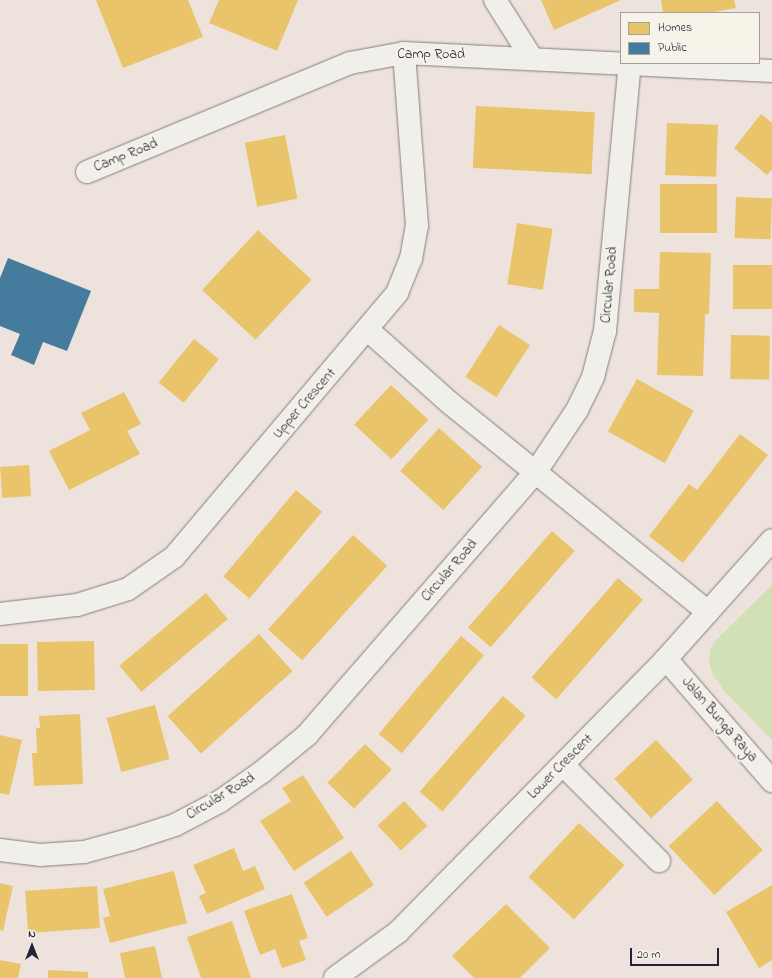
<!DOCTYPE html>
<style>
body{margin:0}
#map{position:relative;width:772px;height:978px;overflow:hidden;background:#eee3dc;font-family:"Indie Flower",sans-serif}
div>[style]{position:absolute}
.green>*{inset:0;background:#d2e0b6}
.homes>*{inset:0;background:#e9c46a;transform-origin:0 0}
.public>*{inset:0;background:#457b9d}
.roads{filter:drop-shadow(0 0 1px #827d7f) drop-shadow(0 0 1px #827d7f)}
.minor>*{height:22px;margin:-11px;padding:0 11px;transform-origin:11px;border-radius:11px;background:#f1efea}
span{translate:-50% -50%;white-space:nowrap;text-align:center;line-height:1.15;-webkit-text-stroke:4px #f7f3e8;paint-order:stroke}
.street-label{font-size:14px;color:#22223b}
.legend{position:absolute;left:620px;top:12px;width:140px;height:52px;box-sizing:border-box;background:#f7f3e8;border:1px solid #a29fa3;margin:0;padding:5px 7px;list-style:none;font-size:12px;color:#22223b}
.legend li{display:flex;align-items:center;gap:8px;height:20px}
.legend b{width:20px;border:1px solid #a29fa3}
.north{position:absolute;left:12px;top:926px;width:40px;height:40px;-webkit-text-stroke:3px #f7f3e8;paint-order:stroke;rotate:0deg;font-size:11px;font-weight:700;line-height:16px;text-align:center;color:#22223b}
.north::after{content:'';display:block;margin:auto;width:14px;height:18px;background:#22223b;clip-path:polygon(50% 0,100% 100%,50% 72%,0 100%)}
.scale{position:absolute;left:630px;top:948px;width:89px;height:18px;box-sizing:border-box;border:2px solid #22223b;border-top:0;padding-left:5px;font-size:12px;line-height:14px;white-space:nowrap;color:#22223b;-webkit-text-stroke:3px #f7f3e8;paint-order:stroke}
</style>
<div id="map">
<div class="green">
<i style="clip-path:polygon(772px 585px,772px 740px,725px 692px,713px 675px,709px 662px,710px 650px,716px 640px)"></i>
</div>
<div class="homes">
<i style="clip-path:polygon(96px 0,188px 0,203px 37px,123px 68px)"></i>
<i style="clip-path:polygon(219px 0,298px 0,277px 51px,209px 23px)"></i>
<i style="clip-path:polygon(541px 0,621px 0,554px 30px)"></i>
<i style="clip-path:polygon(661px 0,734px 0,736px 8px,708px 13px,663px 13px)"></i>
<i style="left:476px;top:106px;width:119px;height:62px;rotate:3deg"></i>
<i style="clip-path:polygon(761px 114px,772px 123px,772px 169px,767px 175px,734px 148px)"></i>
<i style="left:667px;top:123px;width:51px;height:52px;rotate:2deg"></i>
<i style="left:285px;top:135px;width:65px;height:41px;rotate:79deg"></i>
<i style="left:660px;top:184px;width:57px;height:49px"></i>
<i style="left:736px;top:197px;width:36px;height:41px;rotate:2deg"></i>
<i style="left:517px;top:223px;width:36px;height:62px;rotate:9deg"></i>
<i style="left:258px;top:230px;width:73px;height:82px;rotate:43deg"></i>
<i style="clip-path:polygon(660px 252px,711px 253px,709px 314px,705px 314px,703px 376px,657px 375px,659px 313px,634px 312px,634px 289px,659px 289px)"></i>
<i style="left:733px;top:265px;width:39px;height:44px"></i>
<i style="left:499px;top:325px;width:37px;height:62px;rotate:33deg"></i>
<i style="left:731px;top:335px;width:39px;height:44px;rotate:1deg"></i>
<i style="left:194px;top:339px;width:32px;height:56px;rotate:39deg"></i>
<i style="left:637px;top:379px;width:65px;height:60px;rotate:29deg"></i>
<i style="left:391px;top:385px;width:51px;height:54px;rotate:43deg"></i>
<i style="clip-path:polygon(124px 392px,141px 424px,127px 431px,140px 454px,69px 490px,49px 451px,90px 430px,81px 413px)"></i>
<i style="left:439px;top:428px;width:58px;height:58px;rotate:42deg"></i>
<i style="clip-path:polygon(740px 434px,768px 455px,683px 563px,649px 536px,689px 484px,697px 490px)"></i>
<i style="left:29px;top:465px;width:31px;height:29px;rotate:86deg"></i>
<i style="left:296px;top:490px;width:34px;height:113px;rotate:40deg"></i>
<i style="left:552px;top:531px;width:30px;height:128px;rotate:41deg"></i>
<i style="left:353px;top:535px;width:46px;height:127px;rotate:42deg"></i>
<i style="left:618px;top:578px;width:33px;height:132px;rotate:41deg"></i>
<i style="left:206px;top:593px;width:34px;height:113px;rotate:50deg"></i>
<i style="left:259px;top:634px;width:50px;height:123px;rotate:48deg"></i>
<i style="left:461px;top:636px;width:30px;height:128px;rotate:40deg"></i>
<i style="left:94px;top:641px;width:49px;height:57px;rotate:89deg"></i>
<i style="left:0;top:644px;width:28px;height:52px"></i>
<i style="left:503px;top:696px;width:30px;height:127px;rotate:41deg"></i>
<i style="left:155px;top:705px;width:56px;height:50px;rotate:75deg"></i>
<i style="clip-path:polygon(80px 714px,83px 784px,34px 786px,32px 753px,37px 753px,36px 728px,40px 728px,39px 716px)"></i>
<i style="clip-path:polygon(0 735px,22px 740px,9px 795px,0 793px)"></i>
<i style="left:656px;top:740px;width:54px;height:57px;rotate:47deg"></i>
<i style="left:365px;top:744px;width:37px;height:54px;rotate:44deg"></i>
<i style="clip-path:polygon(303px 775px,344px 838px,294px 871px,260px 821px,291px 801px,282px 788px)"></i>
<i style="left:404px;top:801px;width:34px;height:36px;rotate:47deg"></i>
<i style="left:717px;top:801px;width:67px;height:66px;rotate:47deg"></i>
<i style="left:579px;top:823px;width:62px;height:74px;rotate:43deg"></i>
<i style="clip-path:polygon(234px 848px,243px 871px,255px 866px,265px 889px,207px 914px,199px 896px,206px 893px,193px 865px)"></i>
<i style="left:351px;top:851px;width:41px;height:57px;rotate:56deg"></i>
<i style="clip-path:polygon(174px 871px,187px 923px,110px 943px,103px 918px,110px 916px,103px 889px)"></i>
<i style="clip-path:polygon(0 883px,13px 886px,3px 931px,0 930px)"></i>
<i style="clip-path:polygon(772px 885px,772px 960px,759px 968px,726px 912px)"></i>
<i style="left:97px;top:886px;width:42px;height:72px;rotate:86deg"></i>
<i style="clip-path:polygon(292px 894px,308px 938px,299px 941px,306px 960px,282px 968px,275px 949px,260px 955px,244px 911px)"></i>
<i style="clip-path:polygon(506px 904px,550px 948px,520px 978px,474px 978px,452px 956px)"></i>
<i style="clip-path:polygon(232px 921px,251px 978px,201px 978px,187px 937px)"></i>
<i style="clip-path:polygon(155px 946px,162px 978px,125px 978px,120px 953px)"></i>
<i style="clip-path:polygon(0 960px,21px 964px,18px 978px,0 978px)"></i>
<i style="clip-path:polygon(48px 970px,88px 972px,88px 978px,48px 978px)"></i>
</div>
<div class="public">
<i style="clip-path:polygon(8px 258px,91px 291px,67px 351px,43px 342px,34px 365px,11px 355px,20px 334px,0 326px,0 278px)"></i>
</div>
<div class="roads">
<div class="minor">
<i style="left:495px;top:0;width:67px;rotate:57.7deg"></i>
<i style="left:87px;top:172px;width:285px;rotate:-22.5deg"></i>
<i style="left:350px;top:63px;width:55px;rotate:-10.5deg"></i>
<i style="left:404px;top:53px;width:368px;rotate:2.8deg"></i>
<i style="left:368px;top:330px;width:110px;rotate:41.7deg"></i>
<i style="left:450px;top:403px;width:332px;rotate:39deg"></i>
<i style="left:0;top:614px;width:78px;rotate:-6.7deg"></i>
<i style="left:77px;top:605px;width:53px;rotate:-17.4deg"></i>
<i style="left:128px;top:589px;width:56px;rotate:-34.8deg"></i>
<i style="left:174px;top:557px;width:346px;rotate:-49.8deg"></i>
<i style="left:397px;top:293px;width:37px;rotate:-68deg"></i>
<i style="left:411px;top:259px;width:34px;rotate:-80deg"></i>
<i style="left:417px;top:226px;width:173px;rotate:-94.3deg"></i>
<i style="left:666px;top:659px;width:162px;rotate:49deg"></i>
<i style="left:563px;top:765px;width:136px;rotate:45deg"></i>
<i style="left:0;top:850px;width:40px;rotate:7.1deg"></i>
<i style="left:40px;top:855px;width:44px;rotate:-3.9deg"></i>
<i style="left:84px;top:852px;width:50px;rotate:-15.2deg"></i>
<i style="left:132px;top:839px;width:45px;rotate:-18deg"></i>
<i style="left:175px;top:825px;width:50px;rotate:-27.6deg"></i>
<i style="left:219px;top:802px;width:52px;rotate:-34.9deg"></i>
<i style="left:262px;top:772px;width:58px;rotate:-39.4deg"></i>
<i style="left:307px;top:735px;width:347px;rotate:-49deg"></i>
<i style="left:535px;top:473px;width:76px;rotate:-56.3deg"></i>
<i style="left:577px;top:410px;width:37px;rotate:-64deg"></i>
<i style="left:593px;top:377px;width:48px;rotate:-75.4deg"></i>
<i style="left:605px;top:331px;width:268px;rotate:-84.7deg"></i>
<i style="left:335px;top:978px;width:78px;rotate:-36.1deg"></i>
<i style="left:398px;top:932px;width:383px;rotate:-45.5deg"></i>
<i style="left:666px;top:659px;width:159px;rotate:-48.3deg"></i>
</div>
</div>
<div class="street-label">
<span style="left:431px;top:55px">Camp Road</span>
<span style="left:126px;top:156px;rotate:-22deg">Camp Road</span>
<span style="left:610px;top:285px;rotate:-85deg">Circular Road</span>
<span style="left:305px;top:404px;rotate:-49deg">Upper Crescent</span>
<span style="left:450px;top:571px;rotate:-49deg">Circular Road</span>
<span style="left:719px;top:720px;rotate:49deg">Jalan Bunga Raya</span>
<span style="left:561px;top:767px;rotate:-45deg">Lower Crescent</span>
<span style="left:221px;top:797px;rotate:-31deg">Circular Road</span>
</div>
<ul class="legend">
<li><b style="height:11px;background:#e9c46a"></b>Homes</li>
<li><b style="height:11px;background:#457b9d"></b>Public</li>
</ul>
<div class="north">N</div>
<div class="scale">20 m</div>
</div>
